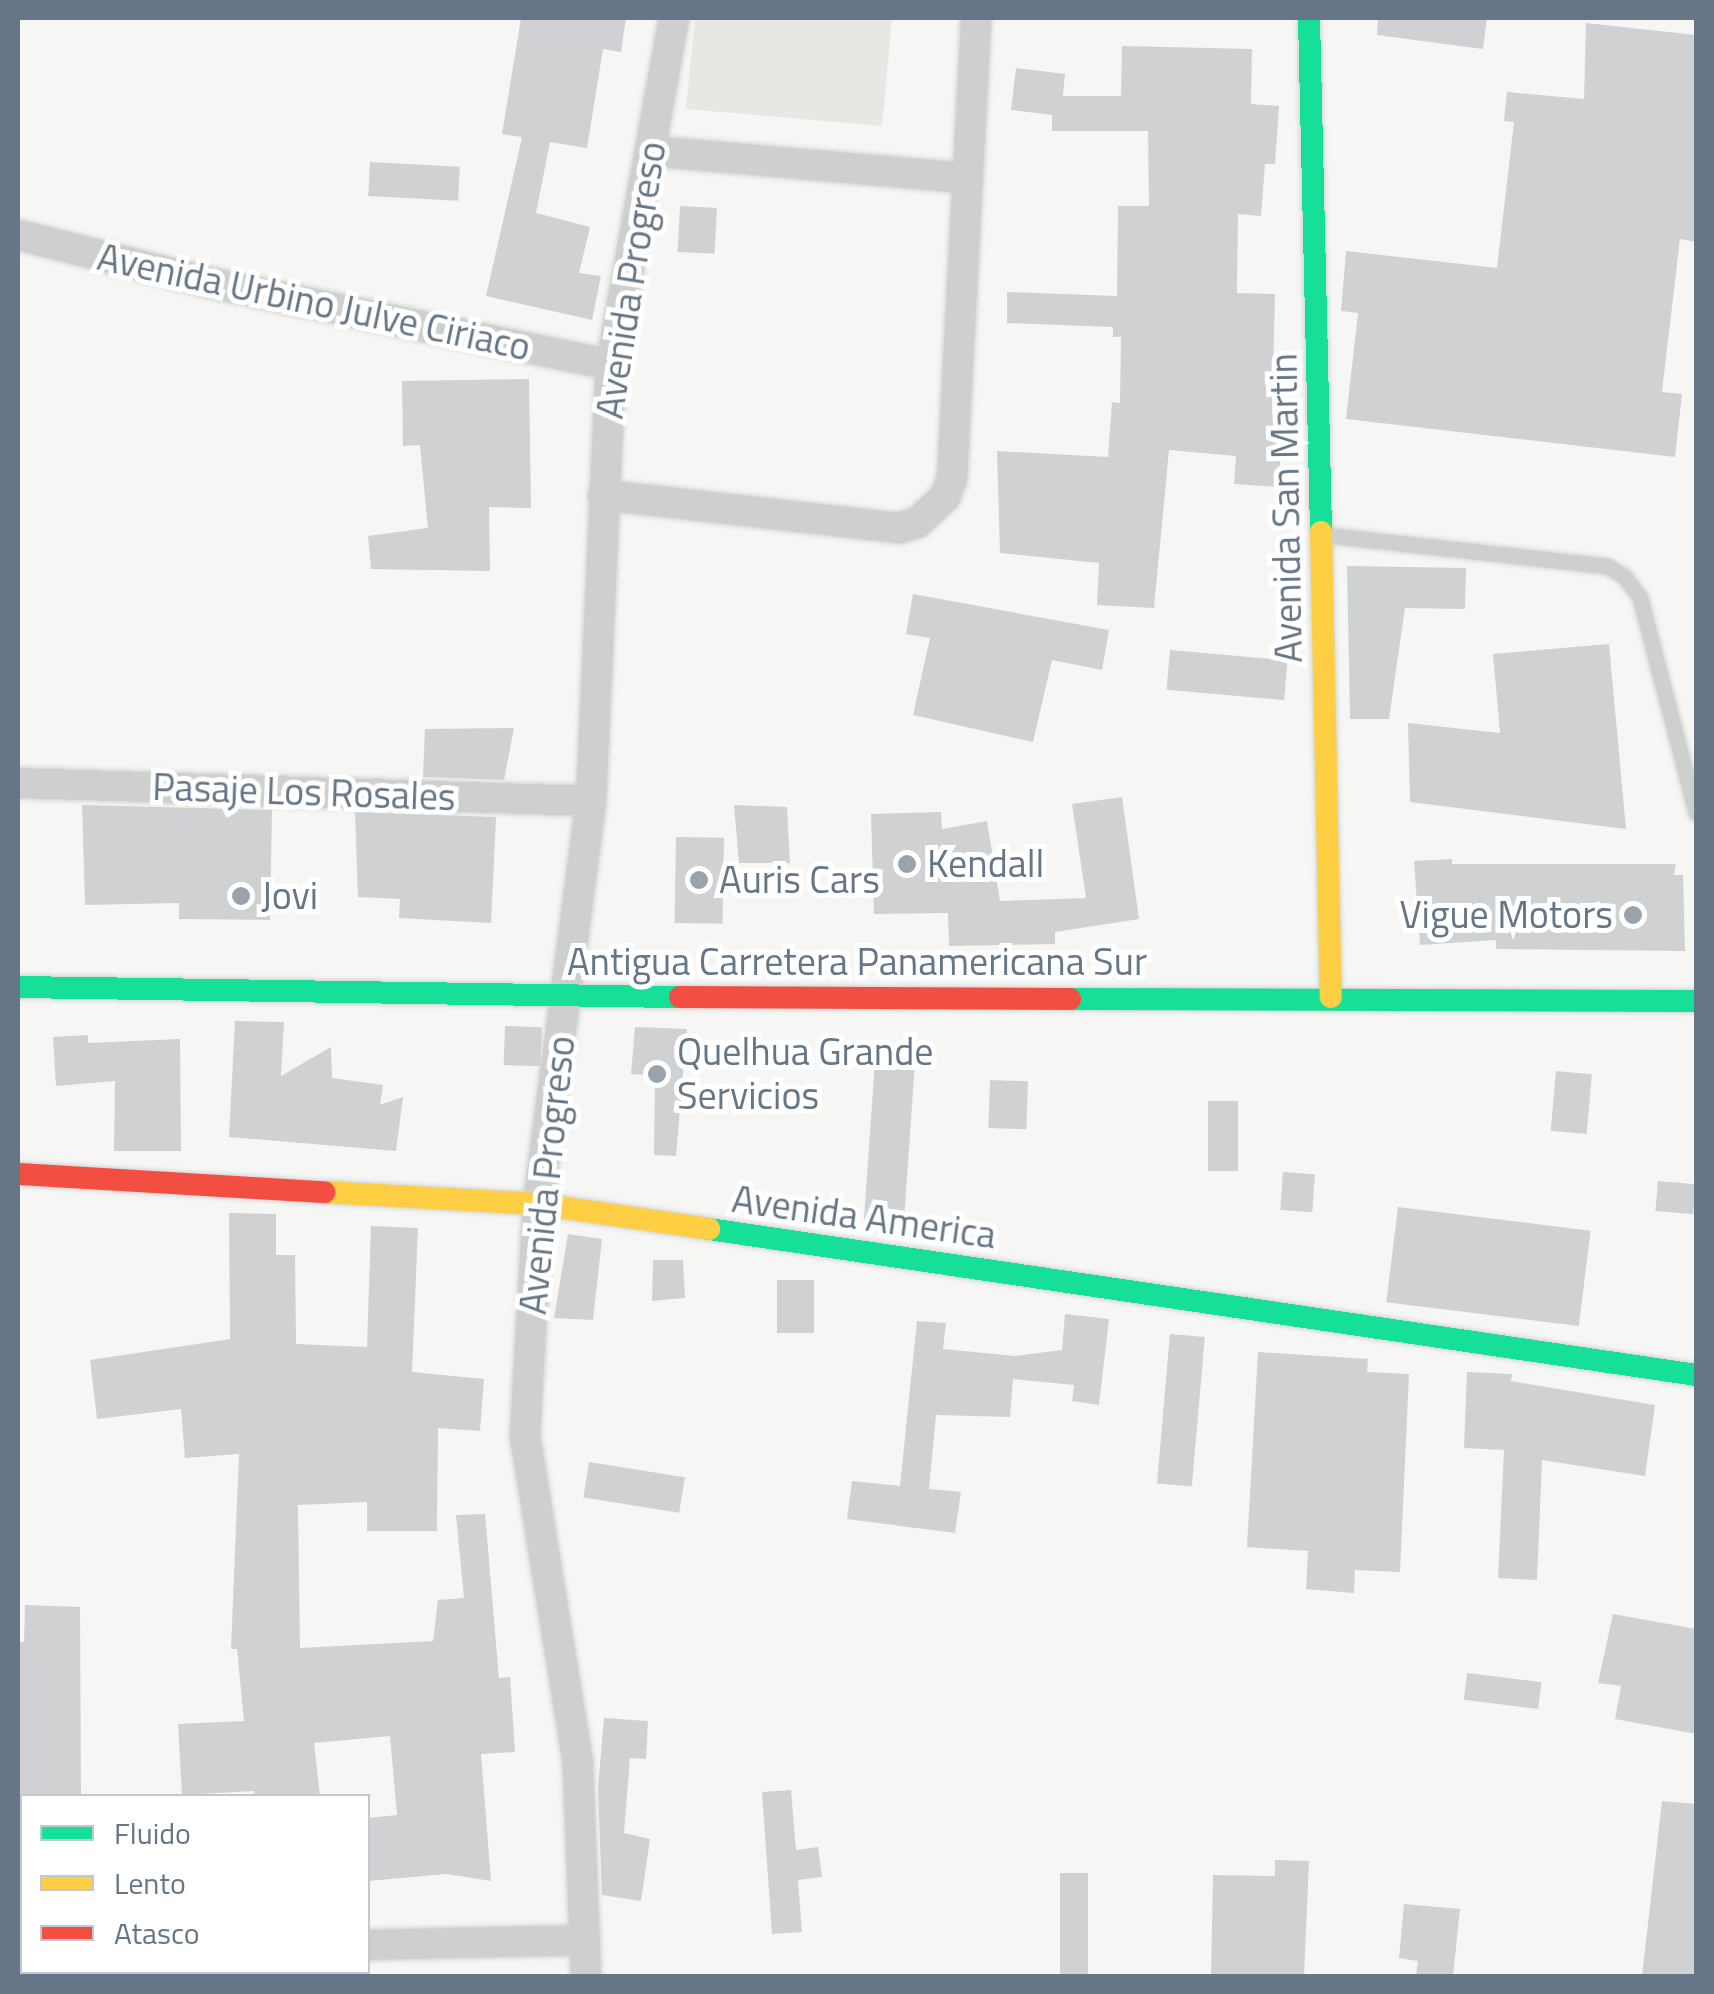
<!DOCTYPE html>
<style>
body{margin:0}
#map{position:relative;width:1714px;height:1994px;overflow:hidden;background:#f6f6f5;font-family:"Titillium Web",sans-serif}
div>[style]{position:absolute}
.green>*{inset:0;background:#e6e9e3}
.building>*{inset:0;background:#d0d1d2;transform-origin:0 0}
.roads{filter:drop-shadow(0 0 2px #d3d4d5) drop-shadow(0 0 2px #d3d4d5)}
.lane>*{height:15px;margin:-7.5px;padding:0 7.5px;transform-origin:7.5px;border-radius:7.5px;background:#ced0d0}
.street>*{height:30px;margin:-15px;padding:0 15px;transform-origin:15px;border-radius:15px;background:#ced0d0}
.fast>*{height:22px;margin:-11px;padding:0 11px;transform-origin:11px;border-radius:11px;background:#16e098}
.slow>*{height:22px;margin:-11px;padding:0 11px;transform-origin:11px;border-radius:11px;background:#ffcf43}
.jam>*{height:22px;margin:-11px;padding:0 11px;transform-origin:11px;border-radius:11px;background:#f24e42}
.dots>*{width:28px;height:28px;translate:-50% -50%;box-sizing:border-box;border:5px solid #fff;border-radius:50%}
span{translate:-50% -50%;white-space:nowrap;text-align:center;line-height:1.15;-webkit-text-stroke:10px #fff;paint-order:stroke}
.street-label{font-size:38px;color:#657686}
.poi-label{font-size:38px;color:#657686}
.left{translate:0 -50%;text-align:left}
.right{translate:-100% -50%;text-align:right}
.frame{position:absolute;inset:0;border:20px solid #657686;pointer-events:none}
.legend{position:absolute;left:20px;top:1794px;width:350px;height:180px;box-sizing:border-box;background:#fff;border:2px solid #c1c8cf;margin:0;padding:12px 18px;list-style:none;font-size:30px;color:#657686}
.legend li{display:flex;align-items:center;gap:20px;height:50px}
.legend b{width:50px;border:2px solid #c1c8cf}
</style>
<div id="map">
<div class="green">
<i style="clip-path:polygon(695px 18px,892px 18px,882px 126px,686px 109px)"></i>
</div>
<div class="building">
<i style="clip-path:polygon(521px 18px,626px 18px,621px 52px,603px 49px,587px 148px,550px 142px,536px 213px,590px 227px,579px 273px,601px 276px,592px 320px,486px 296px,522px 137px,502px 134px)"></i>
<i style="clip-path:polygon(1378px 18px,1487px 18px,1483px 49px,1377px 35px)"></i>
<i style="clip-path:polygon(1586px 23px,1696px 35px,1696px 242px,1680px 239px,1662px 392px,1682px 394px,1675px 457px,1346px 419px,1358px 313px,1341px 311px,1346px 251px,1497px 268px,1514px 122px,1504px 121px,1507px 92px,1584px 99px)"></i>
<i style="clip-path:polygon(1122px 46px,1252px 49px,1251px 104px,1279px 106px,1275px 164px,1265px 164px,1261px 216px,1238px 214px,1237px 293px,1275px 294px,1272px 414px,1284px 415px,1278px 487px,1234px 484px,1236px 456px,1169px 450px,1154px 608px,1097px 605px,1099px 563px,1000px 553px,997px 451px,1108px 457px,1112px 402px,1120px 403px,1121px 337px,1113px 337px,1113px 327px,1007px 323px,1007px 292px,1117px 296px,1118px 206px,1149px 206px,1148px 131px,1052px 131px,1052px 115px,1011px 110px,1016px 68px,1065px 74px,1063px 96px,1121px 96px)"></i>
<i style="left:370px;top:162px;width:90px;height:34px;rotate:3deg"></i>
<i style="left:680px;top:206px;width:37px;height:46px;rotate:3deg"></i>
<i style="clip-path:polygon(529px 379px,531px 508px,489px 507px,490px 571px,371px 569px,368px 536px,428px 528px,420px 445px,403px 446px,402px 381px)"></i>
<i style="clip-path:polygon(1347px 566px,1466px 568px,1465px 609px,1405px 608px,1389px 719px,1350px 719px)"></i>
<i style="clip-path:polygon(913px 594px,1109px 630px,1102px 670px,1052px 660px,1033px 742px,913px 715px,930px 638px,906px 634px)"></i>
<i style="clip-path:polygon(1609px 644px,1626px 829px,1410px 802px,1408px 723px,1500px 733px,1493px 654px)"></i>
<i style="left:1170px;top:650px;width:118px;height:40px;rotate:5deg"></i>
<i style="clip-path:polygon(514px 728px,504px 780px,423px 777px,425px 729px)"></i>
<i style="clip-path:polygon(1122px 797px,1139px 919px,1055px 932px,1055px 944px,949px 946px,948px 913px,874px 914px,871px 814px,941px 812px,942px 829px,987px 821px,1000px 901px,1086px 898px,1072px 804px)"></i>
<i style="clip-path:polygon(82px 805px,272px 810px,270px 920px,179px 919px,179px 903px,85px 905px)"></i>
<i style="clip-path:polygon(734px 805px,787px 807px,790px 863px,739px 863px)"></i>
<i style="clip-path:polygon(355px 812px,496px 817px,491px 923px,399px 918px,400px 899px,358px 897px)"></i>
<i style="left:676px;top:837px;width:48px;height:86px;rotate:1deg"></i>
<i style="clip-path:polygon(1452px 859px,1452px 864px,1676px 864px,1674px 875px,1683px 875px,1685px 951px,1496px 949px,1496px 940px,1420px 945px,1414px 861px)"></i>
<i style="clip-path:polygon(235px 1021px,284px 1022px,281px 1076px,331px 1047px,332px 1078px,383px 1085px,380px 1105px,403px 1097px,396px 1151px,229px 1137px)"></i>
<i style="left:505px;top:1026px;width:37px;height:39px;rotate:2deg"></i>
<i style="clip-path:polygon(635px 1027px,687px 1029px,676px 1156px,654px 1155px,655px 1076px,631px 1074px)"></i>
<i style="clip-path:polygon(88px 1035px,88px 1043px,180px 1039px,181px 1151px,114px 1151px,115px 1081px,56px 1086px,53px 1037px)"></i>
<i style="left:876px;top:1047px;width:40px;height:176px;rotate:4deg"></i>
<i style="left:1556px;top:1071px;width:36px;height:60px;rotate:5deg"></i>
<i style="left:990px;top:1080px;width:38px;height:48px;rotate:2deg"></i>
<i style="left:1208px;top:1101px;width:30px;height:70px"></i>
<i style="left:1283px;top:1172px;width:32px;height:38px;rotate:4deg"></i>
<i style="left:1658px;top:1181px;width:38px;height:30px;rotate:5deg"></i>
<i style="left:1398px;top:1207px;width:194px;height:96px;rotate:7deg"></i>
<i style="clip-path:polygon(229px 1213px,276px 1214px,276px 1255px,295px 1255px,296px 1344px,367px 1347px,371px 1226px,418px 1228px,412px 1372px,484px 1379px,480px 1431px,438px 1428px,437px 1531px,367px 1531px,367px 1502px,298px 1505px,300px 1648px,433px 1641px,438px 1600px,464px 1598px,456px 1515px,485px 1514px,499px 1678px,510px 1677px,515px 1752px,481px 1754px,491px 1881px,446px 1874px,368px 1881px,368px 1818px,397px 1815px,390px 1736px,314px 1743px,320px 1796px,255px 1796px,254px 1791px,182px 1795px,178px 1724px,244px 1721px,237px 1649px,231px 1649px,239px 1454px,185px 1458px,181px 1409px,97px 1419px,90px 1360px,230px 1339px)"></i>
<i style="clip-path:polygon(568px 1234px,602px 1239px,593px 1320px,554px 1318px)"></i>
<i style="clip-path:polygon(653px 1260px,683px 1260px,685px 1298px,652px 1301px)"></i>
<i style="left:777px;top:1280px;width:37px;height:53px"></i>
<i style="clip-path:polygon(1065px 1314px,1109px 1319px,1099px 1405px,1072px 1401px,1074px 1385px,1013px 1379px,1010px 1417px,936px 1415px,929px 1489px,961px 1492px,955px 1533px,847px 1519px,852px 1481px,900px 1486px,917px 1321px,946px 1323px,943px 1349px,1015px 1356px,1062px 1350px)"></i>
<i style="left:1170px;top:1334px;width:35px;height:150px;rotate:5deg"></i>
<i style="clip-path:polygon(1258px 1352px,1368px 1359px,1367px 1372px,1409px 1374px,1400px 1572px,1355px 1570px,1354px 1593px,1306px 1589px,1308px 1551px,1247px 1547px)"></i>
<i style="clip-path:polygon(1467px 1372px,1512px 1374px,1511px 1381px,1655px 1405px,1645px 1476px,1542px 1460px,1537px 1580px,1498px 1578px,1504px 1450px,1464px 1448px)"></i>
<i style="left:589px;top:1462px;width:97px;height:36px;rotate:9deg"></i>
<i style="clip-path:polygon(25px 1605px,80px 1607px,81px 1796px,18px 1796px,18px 1642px,24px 1642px)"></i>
<i style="clip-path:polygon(1613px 1614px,1696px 1629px,1696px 1734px,1615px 1719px,1621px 1686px,1598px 1683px)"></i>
<i style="left:1467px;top:1673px;width:75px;height:27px;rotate:7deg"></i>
<i style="clip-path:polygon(604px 1718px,648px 1721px,646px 1759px,630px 1758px,624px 1833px,650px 1839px,641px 1901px,602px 1895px,598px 1788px)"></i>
<i style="clip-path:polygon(791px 1790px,796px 1850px,818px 1847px,822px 1877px,798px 1880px,802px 1932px,772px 1934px,762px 1792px)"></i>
<i style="clip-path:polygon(1662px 1801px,1696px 1804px,1696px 1976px,1642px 1976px)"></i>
<i style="clip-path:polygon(1275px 1860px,1309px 1861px,1304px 1976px,1211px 1976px,1213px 1875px,1275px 1876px)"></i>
<i style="left:1060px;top:1873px;width:28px;height:103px"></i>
<i style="clip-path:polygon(1404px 1904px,1460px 1909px,1453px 1976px,1416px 1976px,1418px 1961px,1399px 1958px)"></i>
</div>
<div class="roads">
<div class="lane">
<i style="left:1326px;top:535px;width:283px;rotate:6.3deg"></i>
<i style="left:1607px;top:566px;width:21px;rotate:31deg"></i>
<i style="left:1625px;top:577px;width:26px;rotate:54deg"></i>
<i style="left:1640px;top:598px;width:222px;rotate:75.4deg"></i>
</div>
<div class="street">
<i style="left:650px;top:151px;width:316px;rotate:4.9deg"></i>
<i style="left:18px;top:235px;width:195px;rotate:14deg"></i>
<i style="left:207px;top:282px;width:412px;rotate:11.6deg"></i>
<i style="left:603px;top:495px;width:298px;rotate:6.4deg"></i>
<i style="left:899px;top:528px;width:19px;rotate:-16deg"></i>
<i style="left:917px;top:523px;width:38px;rotate:-43deg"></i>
<i style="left:945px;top:497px;width:19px;rotate:-69deg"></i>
<i style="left:952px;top:479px;width:462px;rotate:-87deg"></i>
<i style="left:18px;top:783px;width:573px;rotate:1.8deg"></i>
<i style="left:368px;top:1945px;width:217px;rotate:-1.3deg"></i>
<i style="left:18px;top:1953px;width:4px"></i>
<i style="left:586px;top:1976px;width:213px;rotate:-92.2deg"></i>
<i style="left:578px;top:1763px;width:332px;rotate:-99.2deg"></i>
<i style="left:525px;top:1435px;width:231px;rotate:-86.8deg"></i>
<i style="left:538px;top:1204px;width:406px;rotate:-82.5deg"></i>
<i style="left:591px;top:801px;width:436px;rotate:-87.4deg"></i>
<i style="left:611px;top:365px;width:353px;rotate:-79.7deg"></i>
</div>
<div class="fast">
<i style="left:1309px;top:18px;width:514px;rotate:88.66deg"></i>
<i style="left:18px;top:987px;width:662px;rotate:0.87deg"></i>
<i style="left:1070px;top:999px;width:626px;rotate:0.18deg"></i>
<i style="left:709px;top:1229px;width:998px;rotate:8.41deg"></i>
</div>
<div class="slow">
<i style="left:1321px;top:532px;width:465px;rotate:88.8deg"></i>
<i style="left:324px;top:1192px;width:214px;rotate:3.2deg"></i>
<i style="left:538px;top:1204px;width:173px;rotate:8.3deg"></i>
</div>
<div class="jam">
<i style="left:680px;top:997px;width:390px;rotate:0.3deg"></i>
<i style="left:18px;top:1174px;width:307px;rotate:3.4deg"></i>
</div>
</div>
<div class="dots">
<i style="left:907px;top:864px;background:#98a3ad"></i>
<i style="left:699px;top:880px;background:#98a3ad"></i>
<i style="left:241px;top:896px;background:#98a3ad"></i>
<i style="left:1633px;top:915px;background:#98a3ad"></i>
<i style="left:657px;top:1074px;background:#98a3ad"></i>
</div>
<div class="street-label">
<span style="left:631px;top:280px;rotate:-81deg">Avenida Progreso</span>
<span style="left:314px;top:302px;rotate:12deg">Avenida Urbino Julve Ciriaco</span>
<span style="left:1286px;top:508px;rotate:-91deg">Avenida San Martin</span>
<span style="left:304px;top:792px;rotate:2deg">Pasaje Los Rosales</span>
<span style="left:857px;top:962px">Antigua Carretera Panamericana Sur</span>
<span style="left:547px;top:1175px;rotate:-84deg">Avenida Progreso</span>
<span style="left:864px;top:1217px;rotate:8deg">Avenida America</span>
</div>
<div class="poi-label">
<span class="left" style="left:927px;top:864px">Kendall</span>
<span class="left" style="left:719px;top:880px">Auris Cars</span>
<span class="left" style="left:261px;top:896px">Jovi</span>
<span class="right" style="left:1613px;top:915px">Vigue Motors</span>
<span class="left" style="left:677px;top:1074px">Quelhua Grande<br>Servicios</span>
</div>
<div class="frame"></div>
<ul class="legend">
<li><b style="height:12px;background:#16e098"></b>Fluido</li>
<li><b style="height:12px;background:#ffcf43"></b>Lento</li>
<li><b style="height:12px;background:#f24e42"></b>Atasco</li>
</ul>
</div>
